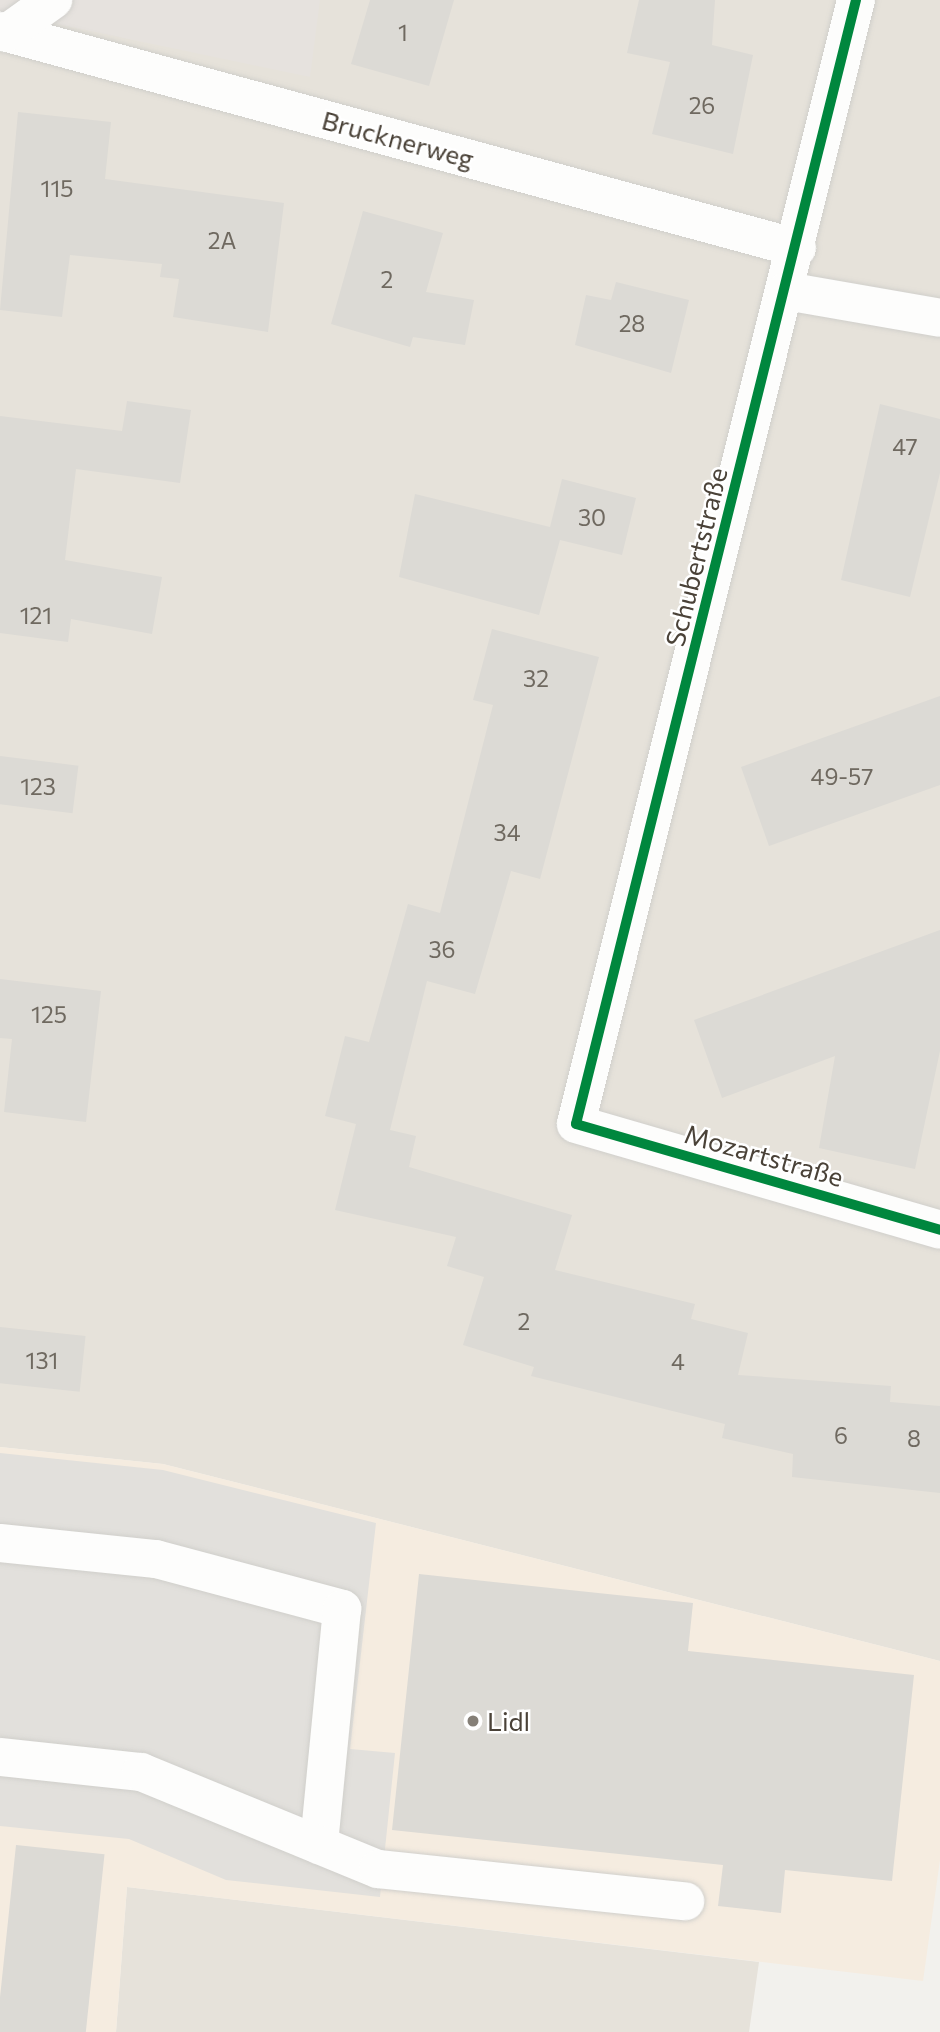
<!DOCTYPE html>
<meta charset="utf-8">
<style>
body{margin:0}
#map{position:relative;width:940px;height:2032px;overflow:hidden;background:#f2f1ed;font-family:Commissioner,sans-serif}
div>[style]{position:absolute}
.residential>*{inset:0;background:#e6e2da}
.commercial>*{inset:0;background:#f5ece0}
.industrial>*{inset:0;background:#e6e2de}
.parking>*{inset:0;background:#e2e0dc}
.building>*{inset:0;background:#dcdad5;transform-origin:0 0}
.roads{filter:drop-shadow(0 0 2px #d0cfcb) drop-shadow(0 0 2px #d0cfcb)}
.minor>*{height:38px;margin:-19px;padding:0 19px;transform-origin:19px;border-radius:19px;background:#fdfdfc}
.cycleway>*{height:10px;margin:-5px;padding:0 5px;transform-origin:5px;border-radius:5px;background:#00873e}
.dots>*{width:19px;height:19px;translate:-50% -50%;box-sizing:border-box;border:4px solid #fff;border-radius:50%}
span{translate:-50% -50%;white-space:nowrap;text-align:center;line-height:1.15;-webkit-text-stroke:5px #fff;paint-order:stroke}
.number-label{font-size:23px;color:#6f6960}
.number-label span{-webkit-text-stroke-width:0}
.street-label{font-size:26px;color:#4a4238}
.poi-label{font-size:26px;color:#4a4238}
.left{translate:0 -50%;text-align:left}
</style>
<div id="map">
<div class="residential">
<i style="clip-path:polygon(0 0,940px 0,940px 1661px,163px 1464px,0 1447px)"></i>
<i style="clip-path:polygon(127px 1887px,759px 1962px,749px 2032px,116px 2032px)"></i>
</div>
<div class="commercial">
<i style="clip-path:polygon(0 1447px,163px 1464px,940px 1661px,940px 1860px,923px 1981px,127px 1887px,116px 2032px,0 2032px)"></i>
</div>
<div class="industrial">
<i style="clip-path:polygon(0 0,320px 0,310px 77px,0 12px)"></i>
</div>
<div class="parking">
<i style="clip-path:polygon(0 1453px,163px 1470px,376px 1523px,350px 1749px,395px 1753px,380px 1897px,226px 1880px,129px 1839px,0 1826px)"></i>
</div>
<div class="building">
<i style="clip-path:polygon(370px 0,454px 0,429px 86px,351px 64px)"></i>
<i style="clip-path:polygon(639px 0,715px 0,712px 45px,753px 55px,733px 154px,652px 134px,670px 62px,627px 53px)"></i>
<i style="clip-path:polygon(18px 112px,111px 122px,105px 179px,284px 203px,268px 332px,173px 317px,179px 279px,160px 277px,162px 264px,70px 255px,62px 317px,0 310px)"></i>
<i style="clip-path:polygon(363px 211px,443px 233px,426px 292px,474px 300px,465px 345px,413px 337px,410px 347px,331px 324px)"></i>
<i style="clip-path:polygon(616px 282px,689px 300px,671px 373px,575px 345px,586px 295px,611px 300px)"></i>
<i style="clip-path:polygon(127px 401px,191px 410px,180px 483px,76px 469px,65px 560px,162px 577px,152px 634px,71px 619px,68px 642px,0 633px,0 416px,122px 431px)"></i>
<i style="clip-path:polygon(880px 404px,940px 419px,940px 473px,910px 597px,841px 580px)"></i>
<i style="clip-path:polygon(562px 479px,636px 498px,622px 555px,560px 540px,539px 615px,399px 577px,415px 494px,550px 527px)"></i>
<i style="clip-path:polygon(492px 629px,599px 657px,540px 879px,511px 871px,475px 994px,427px 981px,390px 1130px,416px 1136px,409px 1167px,572px 1215px,555px 1270px,695px 1304px,691px 1319px,748px 1333px,738px 1375px,891px 1386px,890px 1402px,940px 1406px,940px 1493px,792px 1477px,793px 1454px,722px 1438px,725px 1424px,531px 1376px,534px 1367px,463px 1345px,484px 1277px,447px 1266px,456px 1237px,335px 1210px,356px 1124px,325px 1116px,345px 1036px,369px 1042px,408px 904px,440px 913px,493px 705px,473px 700px)"></i>
<i style="clip-path:polygon(940px 696px,940px 785px,769px 846px,741px 767px)"></i>
<i style="left:0;top:756px;width:79px;height:48px;rotate:7deg"></i>
<i style="clip-path:polygon(940px 930px,940px 1051px,915px 1169px,819px 1148px,835px 1056px,722px 1098px,694px 1020px)"></i>
<i style="clip-path:polygon(0 979px,101px 991px,86px 1122px,4px 1112px,12px 1039px,0 1038px)"></i>
<i style="left:0;top:1327px;width:86px;height:56px;rotate:6deg"></i>
<i style="clip-path:polygon(419px 1574px,693px 1603px,688px 1651px,914px 1675px,892px 1881px,785px 1870px,781px 1913px,718px 1906px,723px 1865px,392px 1830px)"></i>
<i style="left:16px;top:1845px;width:89px;height:188px;rotate:6deg"></i>
</div>
<div class="roads">
<div class="minor">
<i style="left:856px;top:0;width:1158px;rotate:103.99deg"></i>
<i style="left:576px;top:1124px;width:379px;rotate:16.2deg"></i>
<i style="left:0;top:31px;width:826px;rotate:15.23deg"></i>
<i style="left:7px;top:33px;width:57px;rotate:-35.7deg"></i>
<i style="left:786px;top:291px;width:156px;rotate:9.9deg"></i>
<i style="left:0;top:1543px;width:157px;rotate:5.9deg"></i>
<i style="left:156px;top:1559px;width:193px;rotate:15deg"></i>
<i style="left:342px;top:1609px;width:237px;rotate:95.6deg"></i>
<i style="left:0;top:1757px;width:142px;rotate:6.1deg"></i>
<i style="left:141px;top:1772px;width:256px;rotate:22.3deg"></i>
<i style="left:378px;top:1869px;width:309px;rotate:6deg"></i>
</div>
</div>
<div class="cycleway">
<i style="left:856px;top:0;width:1158px;rotate:103.99deg"></i>
<i style="left:576px;top:1124px;width:379px;rotate:16.2deg"></i>
</div>
<div class="dots">
<i style="left:473px;top:1721px;background:#857f77"></i>
</div>
<div class="number-label">
<span style="left:403px;top:32px">1</span>
<span style="left:702px;top:105px">26</span>
<span style="left:57px;top:188px">115</span>
<span style="left:222px;top:240px">2A</span>
<span style="left:387px;top:279px">2</span>
<span style="left:632px;top:323px">28</span>
<span style="left:905px;top:446px">47</span>
<span style="left:592px;top:517px">30</span>
<span style="left:36px;top:615px">121</span>
<span style="left:536px;top:678px">32</span>
<span style="left:842px;top:776px">49-57</span>
<span style="left:38px;top:786px">123</span>
<span style="left:507px;top:832px">34</span>
<span style="left:442px;top:949px">36</span>
<span style="left:49px;top:1014px">125</span>
<span style="left:524px;top:1321px">2</span>
<span style="left:42px;top:1360px">131</span>
<span style="left:678px;top:1361px">4</span>
<span style="left:841px;top:1435px">6</span>
<span style="left:914px;top:1438px">8</span>
</div>
<div class="street-label">
<span style="left:398px;top:139px;rotate:15deg">Brucknerweg</span>
<span style="left:696px;top:557px;rotate:-76deg">Schubertstraße</span>
<span style="left:764px;top:1155px;rotate:16deg">Mozartstraße</span>
</div>
<div class="poi-label">
<span class="left" style="left:487px;top:1721px">Lidl</span>
</div>
</div>
